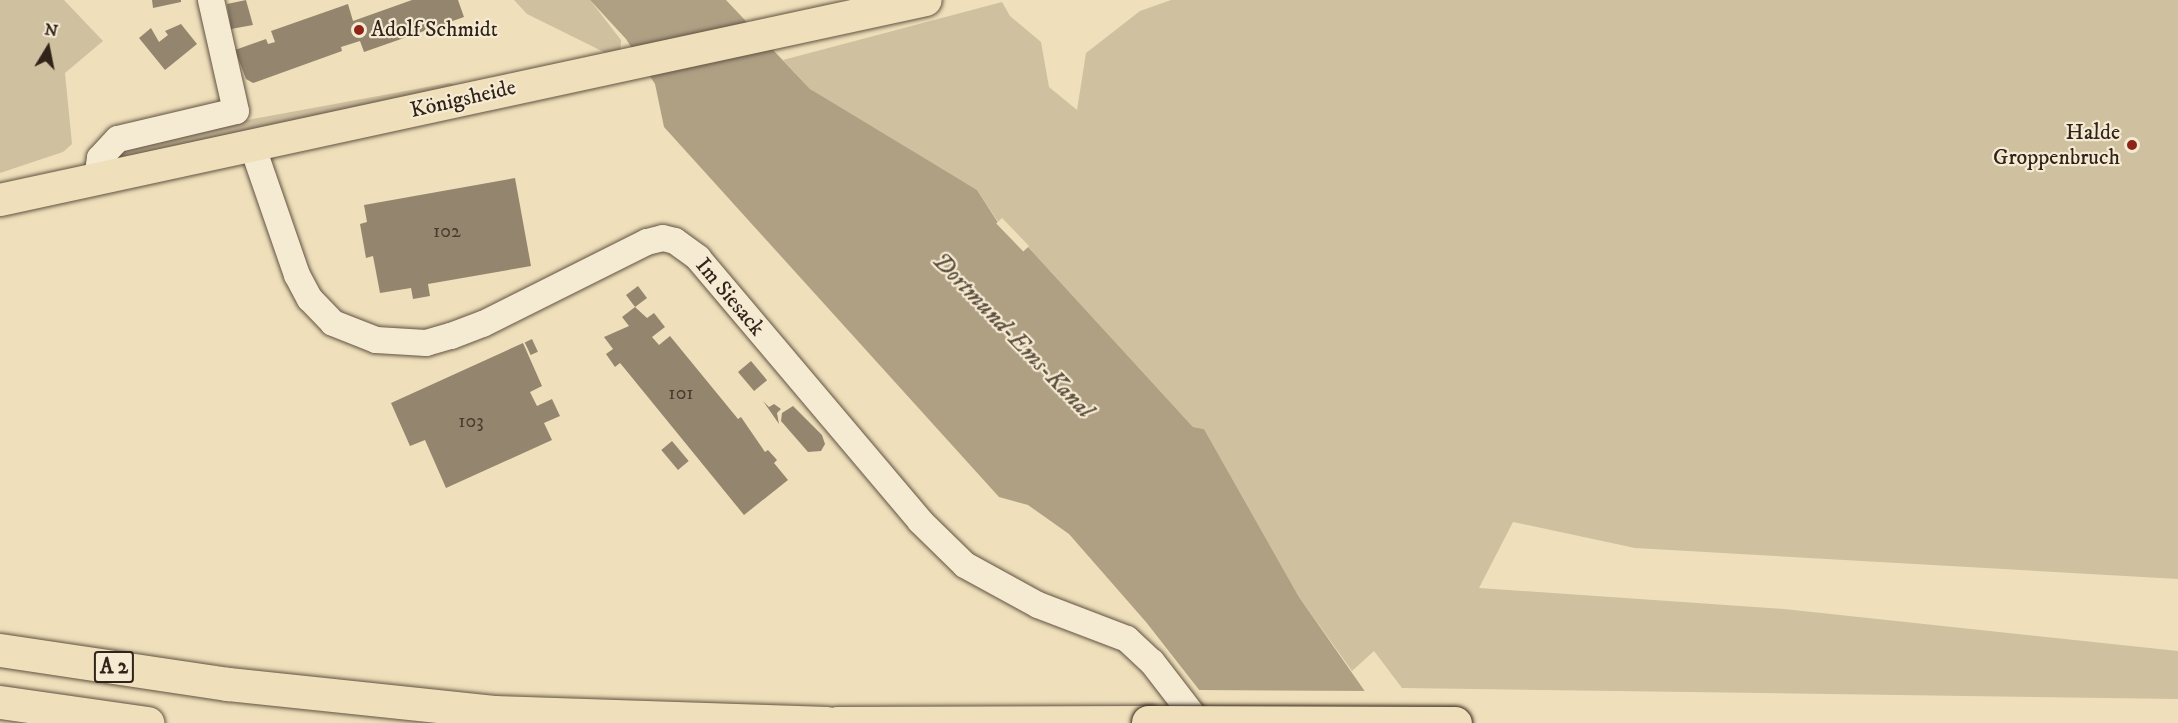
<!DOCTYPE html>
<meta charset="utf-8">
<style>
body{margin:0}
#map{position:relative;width:2178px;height:723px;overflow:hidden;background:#efe0bb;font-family:"IM FELL DW Pica",serif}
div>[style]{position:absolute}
.green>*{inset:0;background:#cfc0a0}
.water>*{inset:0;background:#afa084}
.pier>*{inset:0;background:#efe0bb;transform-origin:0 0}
.building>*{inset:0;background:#94856e;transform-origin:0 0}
.roads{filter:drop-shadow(0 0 2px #615242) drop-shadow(0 0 2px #615242)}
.minor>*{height:26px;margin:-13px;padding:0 13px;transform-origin:13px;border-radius:13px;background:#f5ebd3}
.major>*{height:32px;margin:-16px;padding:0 16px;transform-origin:16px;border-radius:16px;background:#efe0bb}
.highway>*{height:33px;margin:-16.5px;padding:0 16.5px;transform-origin:16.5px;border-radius:16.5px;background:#efe0bb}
.bridges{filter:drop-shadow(0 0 2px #32231a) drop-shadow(0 0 2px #32231a)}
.highway-bridge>*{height:33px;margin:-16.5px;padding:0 16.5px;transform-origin:16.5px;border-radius:16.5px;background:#efe0bb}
.dots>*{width:16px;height:16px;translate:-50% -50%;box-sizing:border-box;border:3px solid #f5ebd3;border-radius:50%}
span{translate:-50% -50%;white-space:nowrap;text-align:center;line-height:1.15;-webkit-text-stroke:4.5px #f5ebd3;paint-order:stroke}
.number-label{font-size:20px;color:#4a3c2f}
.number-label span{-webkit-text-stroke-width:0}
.shield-label span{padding:2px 4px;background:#f5ebd3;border:2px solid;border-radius:4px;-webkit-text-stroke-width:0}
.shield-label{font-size:21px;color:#32231a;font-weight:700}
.poi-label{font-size:22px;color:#32231a}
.left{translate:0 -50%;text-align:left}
.right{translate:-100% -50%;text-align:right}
.street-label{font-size:22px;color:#32231a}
.water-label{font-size:24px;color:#5e4f3f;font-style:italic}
.north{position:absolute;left:18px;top:18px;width:60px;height:60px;-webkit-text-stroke:4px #f5ebd3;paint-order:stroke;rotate:10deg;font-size:16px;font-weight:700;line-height:24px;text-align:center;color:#32231a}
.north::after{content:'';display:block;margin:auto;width:21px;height:27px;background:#32231a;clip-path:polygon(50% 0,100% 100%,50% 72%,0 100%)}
</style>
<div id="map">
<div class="green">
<i style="clip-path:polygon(0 0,64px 0,103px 41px,65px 73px,72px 144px,63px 152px,0 173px)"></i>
<i style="clip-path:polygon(514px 0,590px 0,621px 40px,620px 60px,527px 14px)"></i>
<i style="clip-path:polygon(1171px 0,2178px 0,2178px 579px,1635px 548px,1513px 522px,1479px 588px,1784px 609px,2178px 651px,2178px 699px,1402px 688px,1374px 651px,1352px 671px,1299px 597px,1204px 429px,1193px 427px,1028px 247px,1025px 249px,997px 220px,977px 190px,855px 119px,810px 89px,783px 60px,1002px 2px,1010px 16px,1041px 42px,1049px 87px,1077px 110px,1086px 53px,1140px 11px)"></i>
<i style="clip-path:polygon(449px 83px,456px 85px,118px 159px,119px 151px,209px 127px)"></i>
</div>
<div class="water">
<i style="clip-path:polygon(590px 0,726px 0,810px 89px,977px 190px,997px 221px,1025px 249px,1028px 247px,1193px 427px,1204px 429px,1299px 597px,1387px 723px,1225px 723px,1146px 622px,1069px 534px,1028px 505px,999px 497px,664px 127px,655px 84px,626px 39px)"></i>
</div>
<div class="pier">
<i style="left:1002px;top:218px;width:39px;height:8px;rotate:46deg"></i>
<i style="clip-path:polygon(1198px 690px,1369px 691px,1389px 721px,1221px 723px)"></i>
</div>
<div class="building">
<i style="clip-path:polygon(152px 0,181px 0,181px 2px,153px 8px)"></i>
<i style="clip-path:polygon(246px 0,253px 25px,231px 29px,227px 4px)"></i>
<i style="clip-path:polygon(412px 0,458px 0,464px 17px,364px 52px,360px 41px,341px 47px,342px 51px,253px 83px,246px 79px,235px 50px,266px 39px,268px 44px,275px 42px,271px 31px,348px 4px,353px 21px)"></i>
<i style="clip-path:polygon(181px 24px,197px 44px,165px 70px,139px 38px,151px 28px,159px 42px,168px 35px,165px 31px)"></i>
<i style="clip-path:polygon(515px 178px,531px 266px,428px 284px,430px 296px,413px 299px,411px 288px,380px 293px,373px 256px,366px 258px,360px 224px,367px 222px,364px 205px)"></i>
<i style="left:638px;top:286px;width:15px;height:15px;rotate:53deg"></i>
<i style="clip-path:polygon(635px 307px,647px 318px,654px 313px,665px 327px,652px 337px,659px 345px,670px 336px,738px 419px,741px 417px,765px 452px,768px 450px,777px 460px,774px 463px,788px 480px,744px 515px,625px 369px,620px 363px,615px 367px,606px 354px,613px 349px,604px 337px,629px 326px,622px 317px)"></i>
<i style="left:532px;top:339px;width:14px;height:8px;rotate:65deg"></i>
<i style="clip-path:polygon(523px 343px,542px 386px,530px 392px,537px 406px,552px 399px,560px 416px,544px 423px,552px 440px,446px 488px,425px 440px,410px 446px,391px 403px)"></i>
<i style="left:751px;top:361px;width:25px;height:17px;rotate:50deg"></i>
<i style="clip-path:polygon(763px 401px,769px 407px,774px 404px,781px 409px,777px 413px,779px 424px)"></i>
<i style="clip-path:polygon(793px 406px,822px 435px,825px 444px,821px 451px,808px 452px,781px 421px,782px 413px)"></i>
<i style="left:672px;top:441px;width:26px;height:14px;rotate:50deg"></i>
</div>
<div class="roads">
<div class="minor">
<i style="left:252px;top:145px;width:138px;rotate:70.9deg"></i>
<i style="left:297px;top:275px;width:27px;rotate:62deg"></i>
<i style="left:310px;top:299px;width:33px;rotate:46deg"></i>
<i style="left:333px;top:323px;width:46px;rotate:21.6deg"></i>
<i style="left:376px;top:340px;width:50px;rotate:3.4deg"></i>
<i style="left:426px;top:343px;width:26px;rotate:-16deg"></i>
<i style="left:451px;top:336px;width:34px;rotate:-21deg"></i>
<i style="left:483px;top:324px;width:183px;rotate:-26.6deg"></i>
<i style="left:647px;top:242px;width:16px;rotate:-14deg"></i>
<i style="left:663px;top:238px;width:12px;rotate:14deg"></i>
<i style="left:675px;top:241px;width:29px;rotate:36deg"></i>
<i style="left:698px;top:258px;width:344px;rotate:49.8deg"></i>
<i style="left:920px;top:521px;width:63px;rotate:44.4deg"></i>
<i style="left:965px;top:565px;width:83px;rotate:28.7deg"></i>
<i style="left:1038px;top:605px;width:95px;rotate:20.9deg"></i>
<i style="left:1127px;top:639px;width:34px;rotate:43deg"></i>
<i style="left:1152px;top:662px;width:77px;rotate:52.4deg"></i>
<i style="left:97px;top:179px;width:21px;rotate:-82deg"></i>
<i style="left:100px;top:158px;width:26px;rotate:-47deg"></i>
<i style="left:118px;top:139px;width:121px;rotate:-13.3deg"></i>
<i style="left:236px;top:111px;width:114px;rotate:-102.7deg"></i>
</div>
<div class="major">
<i style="left:0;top:200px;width:947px;rotate:-12.19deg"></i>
</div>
<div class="highway">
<i style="left:0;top:650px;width:231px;rotate:8.5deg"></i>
<i style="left:228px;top:684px;width:267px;rotate:6deg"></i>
<i style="left:494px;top:712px;width:333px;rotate:1.9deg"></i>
<i style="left:0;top:702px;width:149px;rotate:8.1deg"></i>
<i style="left:837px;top:723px;width:311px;rotate:-0.2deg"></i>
</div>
</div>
<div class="bridges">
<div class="highway-bridge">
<i style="left:1148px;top:722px;width:307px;rotate:0.2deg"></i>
</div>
</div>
<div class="dots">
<i style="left:359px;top:30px;background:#8f2418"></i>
<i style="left:2132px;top:145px;background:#8f2418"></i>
</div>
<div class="number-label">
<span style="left:447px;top:231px">102</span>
<span style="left:681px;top:393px">101</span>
<span style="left:471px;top:421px">103</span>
</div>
<div class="shield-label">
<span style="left:114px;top:667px">A 2</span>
</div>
<div class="poi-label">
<span class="left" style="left:371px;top:30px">Adolf Schmidt</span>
<span class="right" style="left:2120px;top:145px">Halde<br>Groppenbruch</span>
</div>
<div class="street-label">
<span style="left:463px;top:99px;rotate:-13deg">Königsheide</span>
<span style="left:730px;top:297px;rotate:50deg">Im Siesack</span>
</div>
<div class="water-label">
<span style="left:1012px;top:336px;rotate:46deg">Dortmund-Ems-Kanal</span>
</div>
<div class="north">N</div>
</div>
